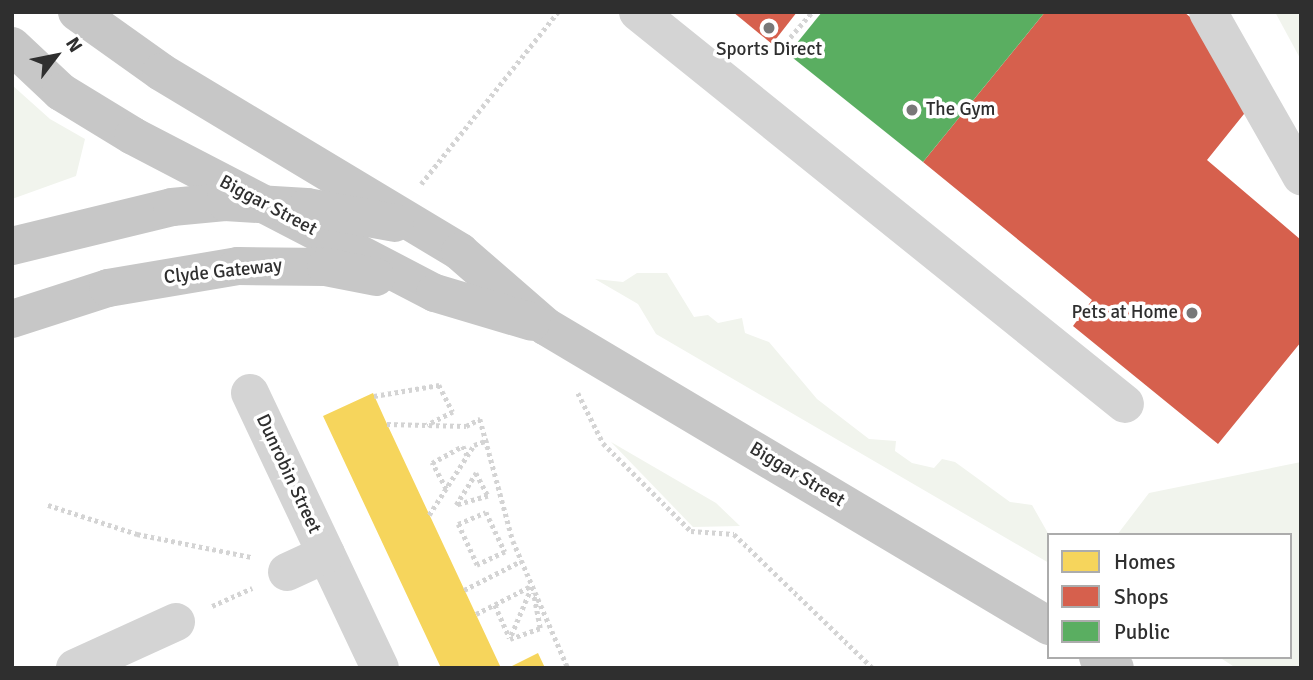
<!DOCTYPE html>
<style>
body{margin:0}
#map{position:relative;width:1313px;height:680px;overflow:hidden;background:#fff;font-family:Signika,sans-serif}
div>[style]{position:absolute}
.green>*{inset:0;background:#f1f4ed}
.homes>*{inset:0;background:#f6d55c}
.shops>*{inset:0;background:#d6604d}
.public>*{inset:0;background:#5aae61}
.path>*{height:4.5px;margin-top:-2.25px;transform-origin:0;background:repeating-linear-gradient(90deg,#d4d4d4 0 3.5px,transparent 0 7px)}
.minor>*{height:38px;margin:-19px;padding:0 19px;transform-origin:19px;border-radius:19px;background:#d4d4d4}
.major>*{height:38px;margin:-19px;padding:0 19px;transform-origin:19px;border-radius:19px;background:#c7c7c7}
.dots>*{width:19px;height:19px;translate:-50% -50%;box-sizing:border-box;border:4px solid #fff;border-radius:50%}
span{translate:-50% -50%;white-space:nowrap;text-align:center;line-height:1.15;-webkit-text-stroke:7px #fff;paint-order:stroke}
.poi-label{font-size:19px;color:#2f2f2f}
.left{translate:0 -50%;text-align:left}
.right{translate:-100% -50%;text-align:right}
.street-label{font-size:19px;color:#2f2f2f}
.frame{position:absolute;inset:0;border:14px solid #2f2f2f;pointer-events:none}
.legend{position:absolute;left:1047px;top:533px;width:245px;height:126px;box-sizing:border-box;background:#fff;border:2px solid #acacac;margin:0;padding:9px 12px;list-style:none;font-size:21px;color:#2f2f2f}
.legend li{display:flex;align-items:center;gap:14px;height:35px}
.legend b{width:35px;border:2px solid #acacac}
.north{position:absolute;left:21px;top:21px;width:70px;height:70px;-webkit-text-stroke:5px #fff;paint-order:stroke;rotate:58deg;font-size:19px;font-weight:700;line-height:28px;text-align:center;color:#2f2f2f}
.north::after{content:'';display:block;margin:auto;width:24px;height:32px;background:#2f2f2f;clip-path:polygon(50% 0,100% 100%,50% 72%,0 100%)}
</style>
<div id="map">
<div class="green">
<i style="clip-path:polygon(1275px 12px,1301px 12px,1301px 60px)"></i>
<i style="clip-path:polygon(12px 85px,50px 119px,85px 139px,76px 176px,12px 199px)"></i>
<i style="clip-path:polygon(637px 273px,667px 273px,694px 317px,708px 315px,718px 323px,742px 318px,745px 333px,769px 342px,817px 399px,869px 439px,896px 441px,895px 451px,912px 463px,934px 468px,942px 459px,955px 462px,1010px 502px,1032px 505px,1049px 535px,1049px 563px,656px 334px,638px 304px,595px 279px,623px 282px)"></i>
<i style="clip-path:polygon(611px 442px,716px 503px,740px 526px,693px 527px)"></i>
<i style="clip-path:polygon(1301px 462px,1301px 668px,1236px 668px,1219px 657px,1290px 657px,1290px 535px,1117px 535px,1149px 493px)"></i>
</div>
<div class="homes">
<i style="clip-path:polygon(373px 393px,387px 424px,501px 668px,441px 668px,323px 416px)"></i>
<i style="clip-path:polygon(538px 653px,545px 668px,508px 668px)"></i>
</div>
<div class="shops">
<i style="clip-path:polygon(733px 12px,797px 12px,772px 44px)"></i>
<i style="clip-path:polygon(1045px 12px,1184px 12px,1217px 39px,1252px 104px,1207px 160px,1301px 240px,1301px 342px,1218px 444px,1073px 326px,1092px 300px,923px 162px)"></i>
</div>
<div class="public">
<i style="clip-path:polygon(822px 12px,1045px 12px,923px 162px,788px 54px)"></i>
</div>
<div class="path">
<i style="left:781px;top:48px;width:48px;rotate:-49.3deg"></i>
<i style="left:421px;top:184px;width:220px;rotate:-51.5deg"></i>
<i style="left:578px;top:393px;width:56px;rotate:63.4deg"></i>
<i style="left:603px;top:443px;width:124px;rotate:45deg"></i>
<i style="left:691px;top:531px;width:43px;rotate:4deg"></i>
<i style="left:734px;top:534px;width:193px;rotate:44deg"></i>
<i style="left:374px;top:396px;width:66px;rotate:-9.6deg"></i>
<i style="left:439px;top:385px;width:30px;rotate:63deg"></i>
<i style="left:453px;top:412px;width:29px;rotate:153deg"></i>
<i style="left:387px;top:424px;width:79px;rotate:1.5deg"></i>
<i style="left:466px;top:426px;width:16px;rotate:-27deg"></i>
<i style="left:480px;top:419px;width:126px;rotate:74.9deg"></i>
<i style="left:513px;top:541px;width:138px;rotate:66.6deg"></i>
<i style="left:476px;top:473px;width:26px;rotate:62deg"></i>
<i style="left:488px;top:496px;width:33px;rotate:164deg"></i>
<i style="left:456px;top:505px;width:38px;rotate:-58deg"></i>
<i style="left:446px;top:489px;width:30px;rotate:-118deg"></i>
<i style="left:432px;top:463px;width:35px;rotate:-29deg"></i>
<i style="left:463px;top:446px;width:10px;rotate:66deg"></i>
<i style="left:48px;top:505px;width:94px;rotate:18deg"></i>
<i style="left:137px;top:534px;width:116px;rotate:11.4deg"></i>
<i style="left:486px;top:512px;width:44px;rotate:64.6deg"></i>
<i style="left:505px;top:552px;width:31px;rotate:155deg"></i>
<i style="left:477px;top:565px;width:45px;rotate:-114.9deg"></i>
<i style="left:458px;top:524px;width:30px;rotate:-23deg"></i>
<i style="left:429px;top:515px;width:83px;rotate:-57.3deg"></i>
<i style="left:474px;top:445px;width:15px;rotate:-20deg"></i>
<i style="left:532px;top:587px;width:56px;rotate:112.9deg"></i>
<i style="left:510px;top:639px;width:32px;rotate:-20deg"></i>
<i style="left:540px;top:628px;width:36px;rotate:-101deg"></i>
<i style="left:464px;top:590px;width:64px;rotate:-27deg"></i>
<i style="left:495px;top:605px;width:36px;rotate:66deg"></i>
<i style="left:212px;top:606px;width:44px;rotate:-24.2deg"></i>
<i style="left:476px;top:614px;width:62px;rotate:-27deg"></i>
</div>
<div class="minor">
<i style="left:638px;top:12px;width:625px;rotate:38.83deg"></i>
<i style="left:1208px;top:12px;width:189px;rotate:60.4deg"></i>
<i style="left:250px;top:393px;width:304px;rotate:64.7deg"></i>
<i style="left:287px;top:572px;width:43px;rotate:-24.8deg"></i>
<i style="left:75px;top:668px;width:111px;rotate:-24.5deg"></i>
</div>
<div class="major">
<i style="left:77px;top:12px;width:103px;rotate:35.5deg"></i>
<i style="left:161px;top:72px;width:349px;rotate:31deg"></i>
<i style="left:460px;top:252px;width:113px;rotate:41deg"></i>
<i style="left:545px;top:326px;width:587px;rotate:30.76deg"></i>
<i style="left:12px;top:46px;width:67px;rotate:43.2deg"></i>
<i style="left:61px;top:92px;width:84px;rotate:31.4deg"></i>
<i style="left:133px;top:136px;width:340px;rotate:27.5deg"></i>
<i style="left:435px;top:293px;width:101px;rotate:16.6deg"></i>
<i style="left:12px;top:246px;width:165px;rotate:-13.7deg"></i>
<i style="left:172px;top:207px;width:53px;rotate:-5.4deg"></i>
<i style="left:225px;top:202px;width:82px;rotate:3.5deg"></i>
<i style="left:307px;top:207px;width:89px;rotate:10.3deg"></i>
<i style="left:12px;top:319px;width:101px;rotate:-17.9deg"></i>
<i style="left:108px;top:288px;width:132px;rotate:-9.6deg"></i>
<i style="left:238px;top:266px;width:88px;rotate:0.7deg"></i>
<i style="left:326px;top:267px;width:51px;rotate:11.3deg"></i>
<i style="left:1098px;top:657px;width:20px;rotate:33deg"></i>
</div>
<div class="dots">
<i style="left:769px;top:28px;background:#787878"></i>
<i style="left:912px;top:110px;background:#787878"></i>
<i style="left:1192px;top:313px;background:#787878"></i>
</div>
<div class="poi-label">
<span style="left:769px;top:50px">Sports Direct</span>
<span class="left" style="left:926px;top:110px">The Gym</span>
<span class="right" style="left:1178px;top:313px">Pets at Home</span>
</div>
<div class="street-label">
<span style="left:268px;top:206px;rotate:28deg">Biggar Street</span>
<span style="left:223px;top:272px;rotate:-6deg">Clyde Gateway</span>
<span style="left:288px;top:474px;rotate:65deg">Dunrobin Street</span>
<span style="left:797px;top:475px;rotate:31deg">Biggar Street</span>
</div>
<div class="frame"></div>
<ul class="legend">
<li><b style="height:19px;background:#f6d55c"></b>Homes</li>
<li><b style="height:19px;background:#d6604d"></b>Shops</li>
<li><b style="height:19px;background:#5aae61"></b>Public</li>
</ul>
<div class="north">N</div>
</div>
